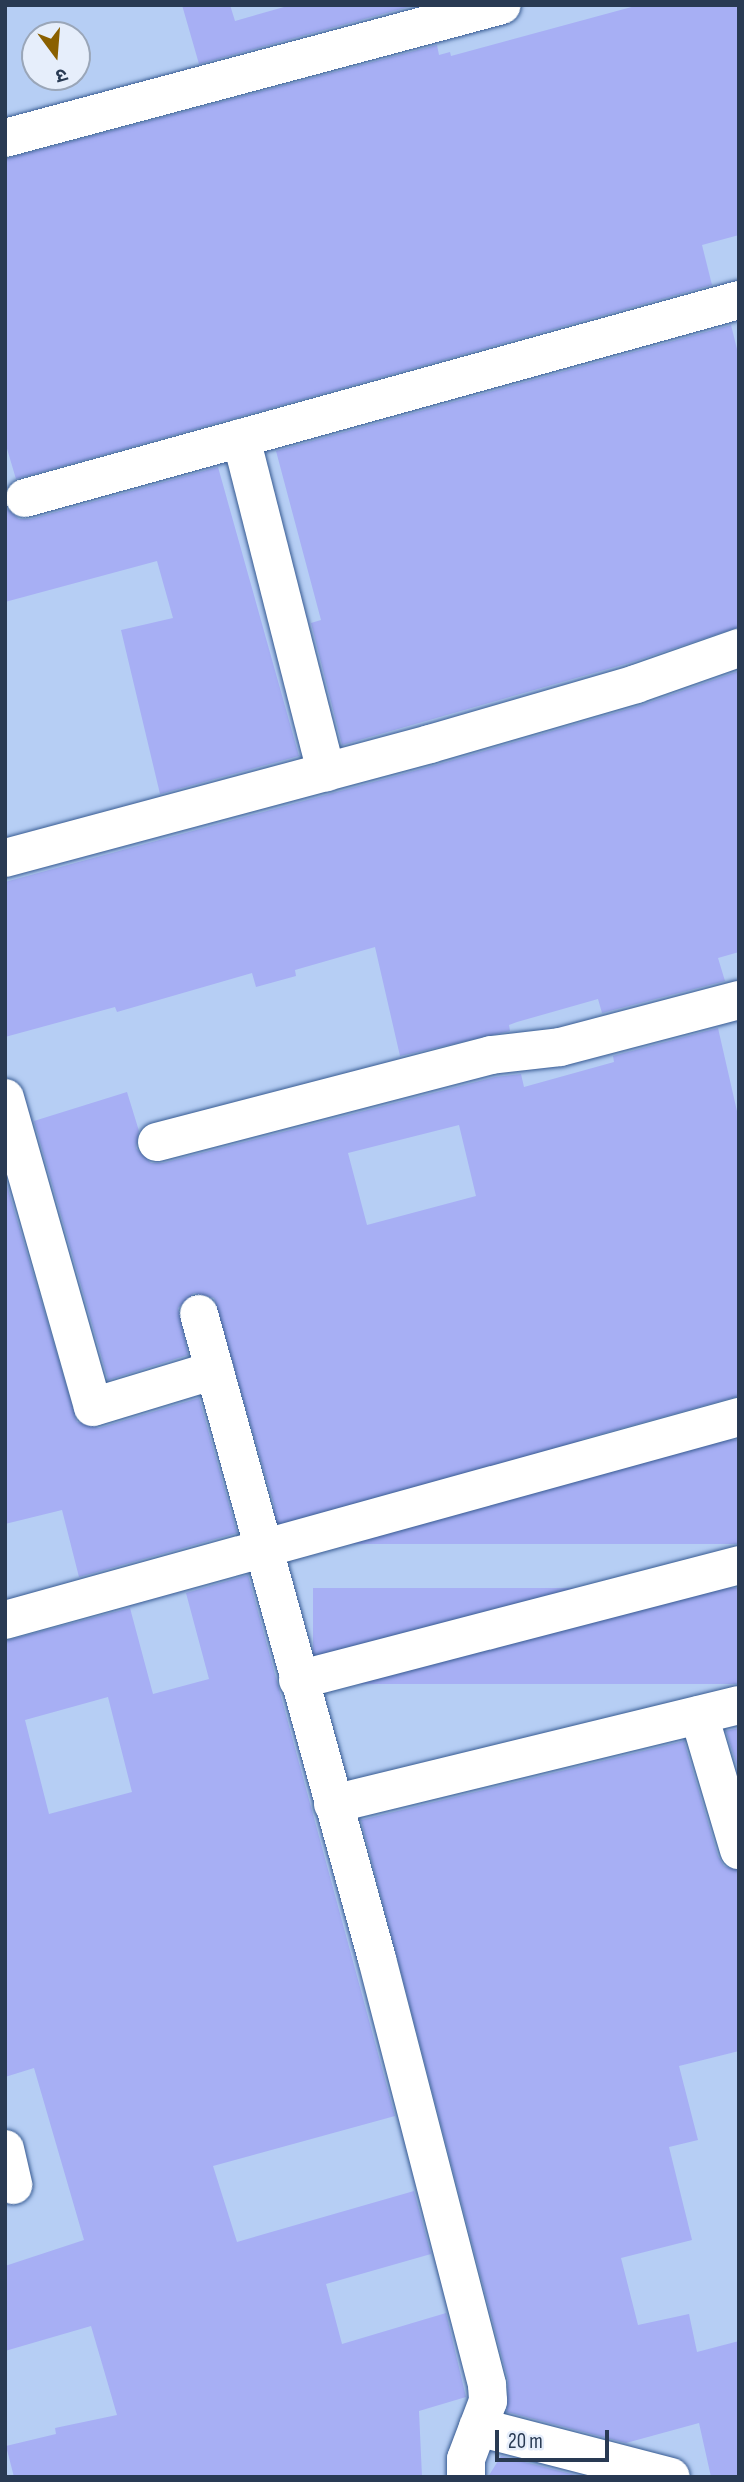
<!DOCTYPE html>
<meta charset="utf-8">
<style>
body{margin:0}
#map{position:relative;width:744px;height:2482px;overflow:hidden;background:#b6cef4;font-family:"Sofia Sans Condensed","Noto Sans Devanagari",sans-serif}
div>[style]{position:absolute}
.building>*{inset:0;background:#a7aff4;transform-origin:0 0}
.roads{filter:drop-shadow(0 0 2px #365a91) drop-shadow(0 0 2px #365a91)}
.minor>*{height:38px;margin:-19px;padding:0 19px;transform-origin:19px;border-radius:19px;background:#fff}
span{translate:-50% -50%;white-space:nowrap;text-align:center;line-height:1.15;-webkit-text-stroke:6px #e6eefb;paint-order:stroke}
.frame{position:absolute;inset:0;border:7px solid #293a53;pointer-events:none}
.north{position:absolute;left:21px;top:21px;width:70px;height:70px;box-sizing:border-box;background:#e6eefb;border:2px solid #9aa6b8;border-radius:50%;rotate:164deg;font-size:19px;font-weight:700;line-height:28px;text-align:center;color:#293a53}
.north::after{content:'';display:block;margin:auto;width:24px;height:32px;background:#8a6000;clip-path:polygon(50% 0,100% 100%,50% 72%,0 100%)}
.scale{position:absolute;left:495px;top:2430px;width:114px;height:32px;box-sizing:border-box;border:4px solid #293a53;border-top:0;padding-left:9px;font-size:21px;line-height:24px;white-space:nowrap;color:#293a53;-webkit-text-stroke:5px #e6eefb;paint-order:stroke}
</style>
<div id="map">
<div class="building">
<i style="clip-path:polygon(182px 5px,230px 5px,235px 21px,291px 5px,416px 5px,199px 64px)"></i>
<i style="clip-path:polygon(639px 5px,739px 5px,739px 235px,702px 245px,712px 285px,16px 479px,5px 442px,5px 159px,437px 45px,439px 55px,450px 52px,451px 56px)"></i>
<i style="clip-path:polygon(731px 325px,739px 357px,739px 627px,629px 663px,342px 745px,311px 623px,321px 620px,276px 451px)"></i>
<i style="clip-path:polygon(218px 467px,299px 756px,160px 794px,121px 630px,173px 618px,157px 561px,5px 602px,5px 507px,19px 519px,31px 519px)"></i>
<i style="clip-path:polygon(739px 671px,739px 952px,718px 958px,725px 981px,602px 1013px,598px 999px,517px 1022px,509px 1025px,510px 1031px,400px 1056px,375px 947px,295px 970px,296px 976px,256px 987px,252px 973px,117px 1012px,115px 1007px,5px 1037px,5px 882px,436px 765px,642px 705px)"></i>
<i style="clip-path:polygon(evenodd,718px 1028px,739px 1120px,739px 1396px,279px 1522px,214px 1298px,194px 1293px,178px 1308px,188px 1355px,108px 1380px,34px 1121px,127px 1092px,139px 1131px,136px 1148px,151px 1163px,163px 1163px,495px 1077px,521px 1074px,524px 1087px,614px 1062px,613px 1056px,718px 1028px,459px 1125px,476px 1196px,367px 1225px,348px 1153px,459px 1125px)"></i>
<i style="clip-path:polygon(5px 1179px,77px 1422px,99px 1428px,199px 1398px,237px 1533px,79px 1577px,62px 1510px,5px 1524px)"></i>
<i style="left:739px;top:1440px;width:104px;height:465px;rotate:90deg"></i>
<i style="clip-path:polygon(evenodd,248px 1575px,395px 2116px,213px 2166px,237px 2242px,414px 2191px,431px 2254px,326px 2284px,342px 2344px,446px 2313px,466px 2397px,419px 2411px,422px 2477px,14px 2477px,6px 2446px,56px 2434px,55px 2428px,117px 2415px,91px 2326px,5px 2351px,5px 2266px,84px 2240px,34px 2068px,5px 2077px,5px 1641px,130px 1608px,153px 1694px,209px 1679px,186px 1593px,248px 1575px,108px 1697px,132px 1792px,49px 1814px,25px 1720px,108px 1697px)"></i>
<i style="left:739px;top:1588px;width:96px;height:426px;rotate:90deg"></i>
<i style="clip-path:polygon(739px 1728px,739px 1772px,726px 1731px)"></i>
<i style="clip-path:polygon(684px 1741px,718px 1856px,724px 1866px,739px 1871px,739px 2051px,679px 2066px,698px 2140px,669px 2147px,692px 2240px,621px 2258px,638px 2325px,689px 2314px,697px 2352px,739px 2341px,739px 2477px,711px 2477px,699px 2423px,626px 2443px,507px 2412px,508px 2380px,361px 1820px)"></i>
<i style="clip-path:polygon(501px 2456px,583px 2477px,488px 2477px)"></i>
</div>
<div class="roads">
<div class="minor">
<i style="left:5px;top:138px;width:514px;rotate:-14.98deg"></i>
<i style="left:241px;top:438px;width:345px;rotate:75.7deg"></i>
<i style="left:25px;top:498px;width:741px;rotate:-15.5deg"></i>
<i style="left:5px;top:858px;width:440px;rotate:-15deg"></i>
<i style="left:430px;top:744px;width:215px;rotate:-16.2deg"></i>
<i style="left:636px;top:684px;width:109px;rotate:-19.3deg"></i>
<i style="left:5px;top:1098px;width:321px;rotate:74.1deg"></i>
<i style="left:93px;top:1407px;width:127px;rotate:-16.9deg"></i>
<i style="left:157px;top:1142px;width:345px;rotate:-14.6deg"></i>
<i style="left:491px;top:1055px;width:69px;rotate:-6.6deg"></i>
<i style="left:560px;top:1047px;width:185px;rotate:-14.7deg"></i>
<i style="left:199px;top:1314px;width:669px;rotate:74.57deg"></i>
<i style="left:377px;top:1959px;width:440px;rotate:75.5deg"></i>
<i style="left:487px;top:2385px;width:16px;rotate:86deg"></i>
<i style="left:488px;top:2401px;width:62px;rotate:110.8deg"></i>
<i style="left:466px;top:2459px;width:18px;rotate:90deg"></i>
<i style="left:5px;top:1620px;width:762px;rotate:-15.46deg"></i>
<i style="left:298px;top:1680px;width:456px;rotate:-14.6deg"></i>
<i style="left:699px;top:1715px;width:141px;rotate:73.5deg"></i>
<i style="left:333px;top:1804px;width:418px;rotate:-13.7deg"></i>
<i style="left:5px;top:2149px;width:37px;rotate:77deg"></i>
<i style="left:478px;top:2427px;width:199px;rotate:14.5deg"></i>
</div>
</div>
<div class="frame"></div>
<div class="north">उ</div>
<div class="scale">20 m</div>
</div>
